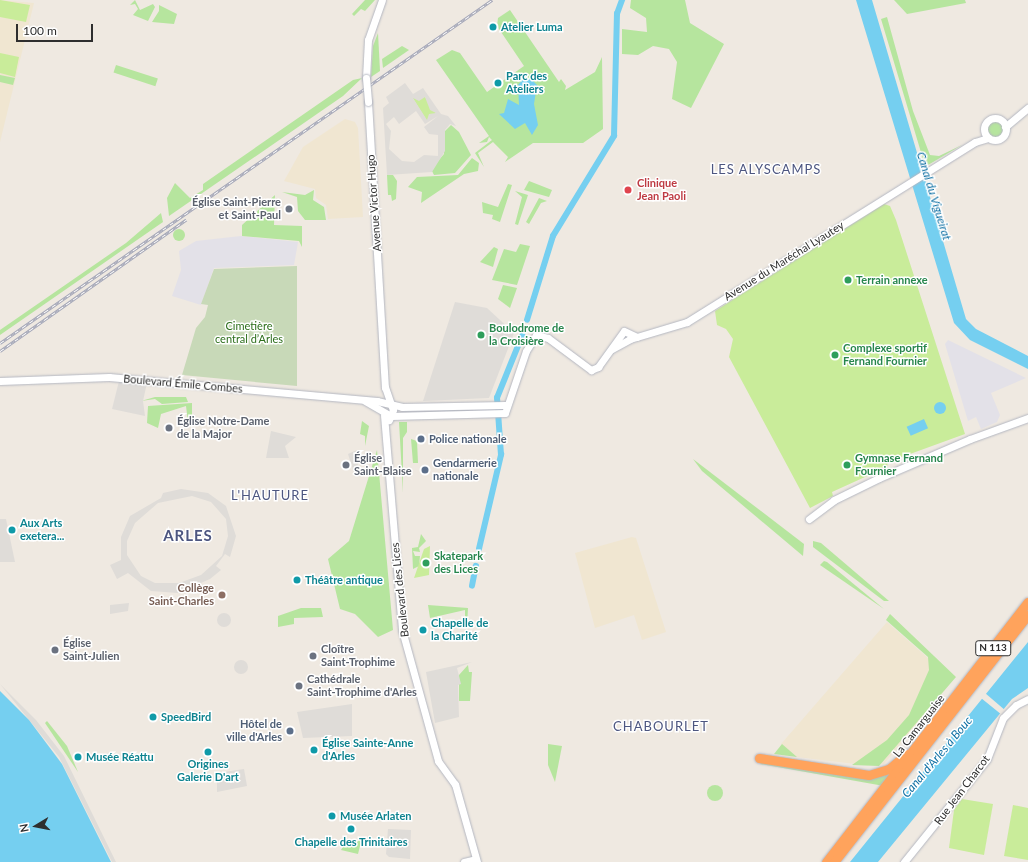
<!DOCTYPE html>
<meta charset="utf-8">
<style>
body{margin:0}
#map{position:relative;width:1028px;height:862px;overflow:hidden;background:#efe9e1;font-family:Lato,sans-serif}
div>[style]{position:absolute}
.industrial>*{inset:0;background:#e3e1e8}
.education>*{inset:0;background:#f0e6d1}
.green>*{inset:0;background:#b6e59e;transform-origin:0 0}
.round{border-radius:50%}
.cemetery>*{inset:0;background:#c8d9b8}
.pitch>*{inset:0;background:#c9ec9a}
.plaza>*{inset:0;background:#dfdcd8}
.water>*{inset:0;background:#75cff0;transform-origin:0 0}
.pier>*{inset:0;background:#efe9e1}
.canal>*{height:5.5px;margin:-2.75px;padding:0 2.75px;transform-origin:2.75px;border-radius:2.75px;background:#75cff0}
.roads{filter:drop-shadow(0 0 1px #b4b7c1) drop-shadow(0 0 1px #b4b7c1)}
.secondary>*{height:7px;margin:-3.5px;padding:0 3.5px;transform-origin:3.5px;border-radius:3.5px;background:#fff}
.secondary>.ring{margin:-3.5px;padding:0;box-sizing:content-box;background:none;border:7px solid #fff;border-radius:50%}
.highway>*{height:9px;margin:-4.5px;padding:0 4.5px;transform-origin:4.5px;border-radius:4.5px;background:#ffa35c}
.rail>*{height:3px;margin-top:-1.5px;transform-origin:0;background:repeating-linear-gradient(90deg,#fff 0 4.5px,#a3a6b8 0 9px);box-sizing:border-box;border-block:1px solid #a3a6b8}
.bridges{filter:drop-shadow(0 0 1px #b4b7c1) drop-shadow(0 0 1px #b4b7c1)}
.secondary-bridge>*{height:7px;margin:-3.5px;padding:0 3.5px;transform-origin:3.5px;border-radius:3.5px;background:#fff}
.dots>*{width:11px;height:11px;translate:-50% -50%;box-sizing:border-box;border:2px solid #fff;border-radius:50%}
span{translate:-50% -50%;white-space:nowrap;text-align:center;line-height:1.15;-webkit-text-stroke:3px #fff;paint-order:stroke}
.shield-label span{padding:1px 3px;background:#fff;border:1px solid;border-radius:3px;-webkit-text-stroke-width:0}
.shield-label{font-size:10px;color:#2e2e2e;font-weight:700}
.culture-label{font-size:11px;color:#0d838f;font-weight:700}
.left{translate:0 -50%;text-align:left}
.health-label{font-size:11px;color:#be3a42;font-weight:700}
.worship-label{font-size:11px;color:#5b616d;font-weight:700}
.right{translate:-100% -50%;text-align:right}
.street-label{font-size:11px;color:#2e2e2e}
.leisure-label{font-size:11px;color:#27864d;font-weight:700}
.park-label{font-size:11px;color:#2c6e1b}
.service-label{font-size:11px;color:#4e5e75;font-weight:700}
.education-label{font-size:11px;color:#785e54;font-weight:700}
.water-label{font-size:12px;color:#0d6fa3;font-style:italic}
.quarter-label{font-size:13px;color:#4d5680;letter-spacing:1px}
.district-label{font-size:15px;color:#4d5680;font-weight:700;letter-spacing:1px}
.north{position:absolute;left:16px;top:806px;width:40px;height:40px;-webkit-text-stroke:3px #fff;paint-order:stroke;rotate:260deg;font-size:11px;font-weight:700;line-height:16px;text-align:center;color:#2e2e2e}
.north::after{content:'';display:block;margin:auto;width:14px;height:18px;background:#2e2e2e;clip-path:polygon(50% 0,100% 100%,50% 72%,0 100%)}
.scale{position:absolute;left:16px;top:24px;width:77px;height:18px;box-sizing:border-box;border:2px solid #2e2e2e;border-top:0;padding-left:5px;font-size:12px;line-height:14px;white-space:nowrap;color:#2e2e2e;-webkit-text-stroke:3px #fff;paint-order:stroke}
</style>
<div id="map">
<div class="industrial">
<i style="clip-path:polygon(241px 236px,298px 242px,294px 265px,214px 268px,201px 305px,172px 296px,181px 270px,179px 251px,196px 241px)"></i>
<i style="clip-path:polygon(948px 340px,1026px 378px,991px 393px,1000px 415px,997px 422px,981px 429px,976px 417px,968px 421px,945px 344px)"></i>
</div>
<div class="education">
<i style="clip-path:polygon(0 0,34px 3px,0 142px)"></i>
<i style="clip-path:polygon(345px 119px,355px 122px,358px 128px,363px 217px,328px 219px,326px 205px,316px 198px,315px 189px,284px 181px,303px 147px)"></i>
<i style="clip-path:polygon(632px 537px,636px 538px,666px 632px,642px 640px,634px 615px,595px 628px,575px 553px)"></i>
<i style="clip-path:polygon(887px 622px,953px 680px,884px 764px,864px 765px,797px 757px,781px 744px)"></i>
</div>
<div class="green">
<i style="clip-path:polygon(135px 0,140px 10px,153px 4px,155px 7px,148px 21px,133px 15px,138px 9px,135px 4px,130px 5px)"></i>
<i style="clip-path:polygon(365px 0,375px 0,365px 11px,361px 9px,354px 16px,352px 14px)"></i>
<i style="clip-path:polygon(631px 0,685px 0,690px 23px,724px 44px,691px 108px,672px 99px,677px 62px,669px 49px,653px 46px,638px 55px,622px 54px,622px 29px,647px 32px,646px 18px,630px 8px)"></i>
<i style="clip-path:polygon(894px 0,965px 0,966px 3px,907px 14px)"></i>
<i style="clip-path:polygon(159px 5px,177px 14px,174px 24px,152px 22px,159px 11px)"></i>
<i style="clip-path:polygon(510px 10px,559px 82px,561px 79px,566px 86px,565px 90px,595px 72px,602px 57px,603px 129px,583px 143px,533px 143px,505px 162px,508px 157px,493px 142px,478px 153px,484px 167px,475px 153px,492px 140px,489px 137px,487px 142px,479px 143px,489px 136px,436px 60px,452px 50px,460px 53px,487px 92px,524px 66px,497px 26px,498px 18px)"></i>
<i style="clip-path:polygon(887px 17px,913px 111px,930px 155px,939px 156px,962px 145px,928px 165px,923px 159px,881px 19px)"></i>
<i style="clip-path:polygon(378px 33px,380px 71px,371px 77px,373px 46px)"></i>
<i style="clip-path:polygon(402px 46px,409px 50px,383px 68px,382px 59px)"></i>
<i style="left:116px;top:65px;width:44px;height:8px;rotate:18deg"></i>
<i style="clip-path:polygon(0 75px,15px 78px,13px 85px,0 82px)"></i>
<i style="clip-path:polygon(362px 78px,343px 96px,169px 216px,167px 198px,175px 183px,190px 198px,203px 190px,203px 184px,301px 116px,353px 80px)"></i>
<i class="round" style="left:987px;top:121px;width:16px;height:16px"></i>
<i style="clip-path:polygon(451px 125px,459px 132px,471px 155px,455px 173px,434px 175px,431px 169px,444px 154px,444px 132px)"></i>
<i style="clip-path:polygon(472px 158px,479px 163px,478px 171px,464px 174px,421px 203px,422px 192px,408px 187px,417px 177px,458px 175px)"></i>
<i style="clip-path:polygon(387px 175px,393px 175px,397px 181px,396px 199px,392px 201px,391px 195px,388px 195px)"></i>
<i style="clip-path:polygon(529px 181px,552px 190px,549px 197px,524px 190px)"></i>
<i style="clip-path:polygon(508px 184px,512px 185px,500px 222px,492px 219px,493px 215px,483px 213px,482px 202px,498px 207px)"></i>
<i style="clip-path:polygon(314px 190px,313px 200px,324px 207px,326px 220px,305px 220px,298px 211px,297px 197px,282px 192px,305px 195px)"></i>
<i style="clip-path:polygon(515px 191px,528px 195px,518px 225px,515px 224px,522px 197px)"></i>
<i style="clip-path:polygon(275px 195px,274px 225px,302px 226px,302px 247px,299px 241px,242px 236px,242px 225px)"></i>
<i style="clip-path:polygon(539px 198px,547px 201px,541px 203px,529px 224px,526px 222px)"></i>
<i style="clip-path:polygon(161px 213px,163px 222px,0 335px,0 330px,126px 243px)"></i>
<i class="round" style="left:173px;top:229px;width:12px;height:12px"></i>
<i style="clip-path:polygon(520px 244px,530px 246px,517px 285px,492px 280px,504px 249px,516px 252px)"></i>
<i style="clip-path:polygon(494px 247px,498px 249px,493px 267px,480px 262px)"></i>
<i style="clip-path:polygon(503px 285px,517px 288px,510px 308px,498px 299px)"></i>
<i style="clip-path:polygon(155px 397px,186px 397px,188px 402px,162px 404px,155px 399px,141px 401px)"></i>
<i style="clip-path:polygon(192px 403px,192px 426px,188px 422px,186px 406px,161px 414px,158px 428px,147px 423px,148px 406px)"></i>
<i style="clip-path:polygon(362px 421px,369px 426px,365px 446px,365px 436px,360px 434px)"></i>
<i style="clip-path:polygon(399px 422px,407px 422px,407px 432px,403px 438px,403px 493px)"></i>
<i style="clip-path:polygon(411px 439px,417px 441px,418px 463px,413px 463px)"></i>
<i style="clip-path:polygon(377px 450px,393px 630px,378px 637px,355px 614px,340px 609px,328px 559px,349px 541px)"></i>
<i style="clip-path:polygon(693px 459px,804px 544px,803px 556px,702px 471px)"></i>
<i style="clip-path:polygon(421px 534px,426px 541px,419px 548px,420px 552px,413px 551px,415px 556px,420px 556px,419px 566px,413px 569px,412px 548px,418px 547px)"></i>
<i style="clip-path:polygon(813px 541px,821px 543px,889px 601px,884px 601px,813px 547px)"></i>
<i style="clip-path:polygon(824px 561px,827px 562px,884px 609px,820px 565px)"></i>
<i style="clip-path:polygon(428px 605px,468px 608px,467px 626px,462px 627px,461px 623px,465px 622px,465px 610px,430px 618px)"></i>
<i style="clip-path:polygon(301px 608px,321px 608px,323px 617px,294px 618px,294px 624px,278px 627px,278px 616px)"></i>
<i style="clip-path:polygon(890px 614px,956px 677px,879px 766px,852px 765px,887px 740px,909px 715px,929px 670px,928px 657px,886px 620px)"></i>
<i style="clip-path:polygon(468px 665px,469px 672px,472px 672px,470px 701px,459px 701px,459px 675px)"></i>
<i style="clip-path:polygon(47px 721px,67px 746px,78px 772px,45px 723px)"></i>
<i style="clip-path:polygon(548px 744px,562px 746px,555px 782px,548px 765px)"></i>
<i style="clip-path:polygon(782px 744px,797px 757px,774px 754px)"></i>
<i style="clip-path:polygon(763px 761px,851px 775px,897px 767px,884px 786px,760px 764px)"></i>
<i class="round" style="left:707px;top:785px;width:16px;height:16px"></i>
<i style="clip-path:polygon(359px 837px,362px 838px,358px 854px,341px 850px,347px 840px,357px 842px)"></i>
</div>
<div class="cemetery">
<i style="clip-path:polygon(297px 266px,297px 386px,182px 375px,196px 328px,205px 317px,208px 305px,201px 304px,214px 269px)"></i>
</div>
<div class="pitch">
<i style="clip-path:polygon(0 0,30px 5px,26px 22px,0 17px)"></i>
<i style="clip-path:polygon(0 53px,19px 57px,15px 77px,0 73px)"></i>
<i style="clip-path:polygon(412px 97px,425px 97px,436px 113px,427px 121px)"></i>
<i style="clip-path:polygon(884px 204px,890px 206px,896px 220px,965px 434px,888px 462px,887px 467px,832px 492px,833px 496px,810px 508px,729px 357px,733px 339px,726px 329px,717px 325px,715px 311px)"></i>
<i style="clip-path:polygon(430px 546px,429px 575px,414px 578px,424px 549px)"></i>
<i style="clip-path:polygon(962px 799px,993px 804px,984px 855px,949px 848px,954px 810px)"></i>
<i style="clip-path:polygon(1013px 805px,1028px 808px,1028px 860px,1004px 856px)"></i>
</div>
<div class="plaza">
<i style="clip-path:polygon(evenodd,405px 83px,413px 94px,423px 88px,441px 114px,448px 116px,456px 126px,450px 124px,445px 130px,445px 151px,432px 172px,387px 175px,383px 108px,389px 103px,386px 97px,405px 83px,425px 97px,430px 110px,436px 113px,429px 114px,427px 120px,413px 98px,419px 101px,425px 97px,405px 83px,416px 111px,425px 124px,438px 116px,424px 127px,429px 134px,438px 135px,438px 156px,424px 155px,414px 162px,402px 161px,389px 149px,391px 131px,386px 124px,394px 117px,399px 124px,416px 111px)"></i>
<i style="clip-path:polygon(455px 302px,487px 308px,514px 333px,489px 398px,423px 401px)"></i>
<i style="clip-path:polygon(119px 381px,147px 383px,143px 401px,145px 416px,112px 409px)"></i>
<i style="clip-path:polygon(271px 431px,296px 437px,285px 446px,289px 458px,266px 458px)"></i>
<i style="clip-path:polygon(357px 450px,358px 464px,355px 476px,348px 454px)"></i>
<i style="clip-path:polygon(evenodd,181px 489px,208px 493px,226px 506px,236px 536px,230px 557px,225px 554px,216px 566px,221px 570px,210px 579px,178px 593px,151px 591px,128px 573px,117px 579px,110px 565px,121px 560px,121px 537px,130px 516px,161px 498px,163px 493px,181px 489px,192px 496px,211px 502px,226px 519px,228px 536px,222px 556px,201px 575px,179px 583px,155px 583px,141px 576px,127px 555px,127px 541px,135px 523px,158px 503px,192px 496px)"></i>
<i style="clip-path:polygon(0 519px,6px 519px,15px 562px,0 562px)"></i>
<i style="clip-path:polygon(129px 603px,128px 611px,110px 614px,110px 605px)"></i>
<i class="round" style="left:217px;top:613px;width:14px;height:14px"></i>
<i class="round" style="left:234px;top:660px;width:14px;height:14px"></i>
<i style="clip-path:polygon(472px 662px,457px 668px,461px 684px,458px 685px,459px 717px,435px 723px,426px 672px)"></i>
<i style="clip-path:polygon(0 684px,36px 720px,64px 756px,116px 862px,112px 862px,59px 757px)"></i>
<i style="clip-path:polygon(352px 704px,352px 736px,303px 738px,297px 712px)"></i>
<i style="clip-path:polygon(244px 769px,247px 786px,217px 792px,217px 773px)"></i>
<i style="clip-path:polygon(388px 829px,411px 830px,410px 859px,389px 857px,386px 854px)"></i>
</div>
<div class="water">
<i style="clip-path:polygon(856px 0,872px 0,966px 319px,976px 329px,1028px 356px,1028px 369px,970px 340px,954px 323px)"></i>
<i style="clip-path:polygon(531px 79px,537px 85px,534px 104px,538px 125px,532px 135px,525px 123px,515px 129px,499px 114px,504px 113px,508px 99px,519px 105px,518px 85px,523px 79px)"></i>
<i class="round" style="left:934px;top:402px;width:12px;height:12px"></i>
<i style="left:924px;top:419px;width:10px;height:19px;rotate:66deg"></i>
<i style="clip-path:polygon(1028px 642px,1028px 688px,1012px 699px,878px 862px,850px 862px)"></i>
<i style="clip-path:polygon(0 691px,29px 720px,62px 764px,111px 862px,0 862px)"></i>
</div>
<div class="pier">
<i style="clip-path:polygon(985px 693px,1006px 711px,1002px 715px,981px 698px)"></i>
</div>
<div class="canal">
<i style="left:527px;top:320px;width:88px;rotate:-72.8deg"></i>
<i style="left:553px;top:236px;width:117px;rotate:-58.6deg"></i>
<i style="left:614px;top:136px;width:122px;rotate:-88.6deg"></i>
<i style="left:617px;top:14px;width:15px;rotate:-70deg"></i>
<i style="left:479px;top:549px;width:97px;rotate:-76.8deg"></i>
<i style="left:501px;top:455px;width:57px;rotate:-94deg"></i>
<i style="left:497px;top:398px;width:67px;rotate:-68deg"></i>
<i style="left:472px;top:586px;width:20px;rotate:-79deg"></i>
</div>
<div class="roads">
<div class="secondary">
<i style="left:366px;top:78px;width:38px;rotate:-87deg"></i>
<i style="left:368px;top:40px;width:42px;rotate:-70.7deg"></i>
<i style="left:368px;top:102px;width:286px;rotate:86.6deg"></i>
<i style="left:385px;top:387px;width:24px;rotate:71deg"></i>
<i style="left:393px;top:410px;width:11px;rotate:112deg"></i>
<i class="ring" style="left:984px;top:118px;width:15px;height:15px"></i>
<i style="left:1005px;top:127px;width:30px;rotate:-40deg"></i>
<i style="left:612px;top:349px;width:21px;rotate:-29deg"></i>
<i style="left:630px;top:339px;width:59px;rotate:-16.6deg"></i>
<i style="left:687px;top:322px;width:340px;rotate:-32deg"></i>
<i style="left:975px;top:142px;width:14px;rotate:-17deg"></i>
<i style="left:0;top:381px;width:109px;rotate:-2.1deg"></i>
<i style="left:109px;top:377px;width:269px;rotate:5.1deg"></i>
<i style="left:377px;top:401px;width:26px;rotate:13deg"></i>
<i style="left:402px;top:407px;width:103px;rotate:-1.1deg"></i>
<i style="left:365px;top:401px;width:30px;rotate:30deg"></i>
<i style="left:391px;top:416px;width:114px;rotate:-1.5deg"></i>
<i style="left:505px;top:413px;width:65px;rotate:-71.3deg"></i>
<i style="left:526px;top:351px;width:19px;rotate:-58deg"></i>
<i style="left:536px;top:335px;width:12px;rotate:14deg"></i>
<i style="left:548px;top:338px;width:54px;rotate:36.7deg"></i>
<i style="left:591px;top:370px;width:8px;rotate:-23deg"></i>
<i style="left:598px;top:367px;width:44px;rotate:-54.2deg"></i>
<i style="left:624px;top:331px;width:14px;rotate:25deg"></i>
<i style="left:384px;top:415px;width:216px;rotate:85.2deg"></i>
<i style="left:402px;top:630px;width:136px;rotate:74.6deg"></i>
<i style="left:438px;top:761px;width:29px;rotate:54deg"></i>
<i style="left:455px;top:784px;width:81px;rotate:74.2deg"></i>
<i style="left:809px;top:519px;width:31px;rotate:-37deg"></i>
<i style="left:834px;top:500px;width:50px;rotate:-26.1deg"></i>
<i style="left:879px;top:478px;width:99px;rotate:-23.2deg"></i>
<i style="left:970px;top:439px;width:62px;rotate:-19.9deg"></i>
<i style="left:464px;top:862px;width:12px;rotate:-14deg"></i>
<i style="left:904px;top:862px;width:132px;rotate:-51.1deg"></i>
<i style="left:987px;top:759px;width:44px;rotate:-68.7deg"></i>
<i style="left:1003px;top:718px;width:18px;rotate:-45deg"></i>
<i style="left:1016px;top:705px;width:13px;rotate:-27deg"></i>
</div>
<div class="highway">
<i style="left:759px;top:758px;width:111px;rotate:8.8deg"></i>
<i style="left:869px;top:775px;width:21px;rotate:-17deg"></i>
<i style="left:889px;top:769px;width:23px;rotate:-41deg"></i>
<i style="left:826px;top:862px;width:329px;rotate:-52.2deg"></i>
<i style="left:834px;top:862px;width:314px;rotate:-51.9deg"></i>
</div>
</div>
<div class="rail">
<i style="left:0;top:343px;width:600px;rotate:-34.88deg"></i>
<i style="left:0;top:351px;width:228px;rotate:-35.2deg"></i>
</div>
<div class="bridges">
<div class="secondary-bridge">
<i style="left:366px;top:78px;width:24px;rotate:85deg"></i>
</div>
</div>
<div class="dots">
<i style="left:493px;top:27px;background:#0f9aa8"></i>
<i style="left:498px;top:83px;background:#0f9aa8"></i>
<i style="left:628px;top:190px;background:#e0444e"></i>
<i style="left:289px;top:209px;background:#6b7280"></i>
<i style="left:848px;top:280px;background:#2e9e5b"></i>
<i style="left:481px;top:335px;background:#2e9e5b"></i>
<i style="left:835px;top:355px;background:#2e9e5b"></i>
<i style="left:169px;top:428px;background:#6b7280"></i>
<i style="left:421px;top:439px;background:#5c6f8a"></i>
<i style="left:346px;top:465px;background:#6b7280"></i>
<i style="left:847px;top:465px;background:#2e9e5b"></i>
<i style="left:425px;top:470px;background:#5c6f8a"></i>
<i style="left:12px;top:530px;background:#0f9aa8"></i>
<i style="left:426px;top:563px;background:#2e9e5b"></i>
<i style="left:297px;top:580px;background:#0f9aa8"></i>
<i style="left:222px;top:595px;background:#8d6e63"></i>
<i style="left:423px;top:630px;background:#0f9aa8"></i>
<i style="left:55px;top:650px;background:#6b7280"></i>
<i style="left:313px;top:656px;background:#6b7280"></i>
<i style="left:299px;top:686px;background:#6b7280"></i>
<i style="left:153px;top:717px;background:#0f9aa8"></i>
<i style="left:290px;top:731px;background:#5c6f8a"></i>
<i style="left:314px;top:750px;background:#0f9aa8"></i>
<i style="left:208px;top:752px;background:#0f9aa8"></i>
<i style="left:78px;top:757px;background:#0f9aa8"></i>
<i style="left:332px;top:816px;background:#0f9aa8"></i>
<i style="left:351px;top:829px;background:#0f9aa8"></i>
</div>
<div class="shield-label">
<span style="left:993px;top:648px">N 113</span>
</div>
<div class="culture-label">
<span class="left" style="left:501px;top:27px">Atelier Luma</span>
<span class="left" style="left:506px;top:83px">Parc des<br>Ateliers</span>
<span class="left" style="left:20px;top:530px">Aux Arts<br>exetera...</span>
<span class="left" style="left:305px;top:580px">Théâtre antique</span>
<span class="left" style="left:431px;top:630px">Chapelle de<br>la Charité</span>
<span class="left" style="left:161px;top:717px">SpeedBird</span>
<span class="left" style="left:322px;top:750px">Église Sainte-Anne<br>d'Arles</span>
<span class="left" style="left:86px;top:757px">Musée Réattu</span>
<span style="left:208px;top:771px">Origines<br>Galerie D'art</span>
<span class="left" style="left:340px;top:816px">Musée Arlaten</span>
<span style="left:351px;top:842px">Chapelle des Trinitaires</span>
</div>
<div class="health-label">
<span class="left" style="left:637px;top:190px">Clinique<br>Jean Paoli</span>
</div>
<div class="worship-label">
<span class="right" style="left:281px;top:209px">Église Saint-Pierre<br>et Saint-Paul</span>
<span class="left" style="left:177px;top:428px">Église Notre-Dame<br>de la Major</span>
<span class="left" style="left:354px;top:465px">Église<br>Saint-Blaise</span>
<span class="left" style="left:63px;top:650px">Église<br>Saint-Julien</span>
<span class="left" style="left:321px;top:656px">Cloître<br>Saint-Trophime</span>
<span class="left" style="left:307px;top:686px">Cathédrale<br>Saint-Trophime d'Arles</span>
</div>
<div class="street-label">
<span style="left:374px;top:203px;rotate:-94deg">Avenue Victor Hugo</span>
<span style="left:784px;top:261px;rotate:-32deg">Avenue du Maréchal Lyautey</span>
<span style="left:183px;top:384px;rotate:5deg">Boulevard Émile Combes</span>
<span style="left:400px;top:590px;rotate:-96deg">Boulevard des Lices</span>
<span style="left:919px;top:726px;rotate:-52deg">La Camarguaise</span>
<span style="left:962px;top:790px;rotate:-53deg">Rue Jean Charcot</span>
</div>
<div class="leisure-label">
<span class="left" style="left:856px;top:280px">Terrain annexe</span>
<span class="left" style="left:489px;top:335px">Boulodrome de<br>la Croisière</span>
<span class="left" style="left:843px;top:355px">Complexe sportif<br>Fernand Fournier</span>
<span class="left" style="left:855px;top:465px">Gymnase Fernand<br>Fournier</span>
<span class="left" style="left:434px;top:563px">Skatepark<br>des Lices</span>
</div>
<div class="park-label">
<span style="left:249px;top:333px">Cimetière<br>central d’Arles</span>
</div>
<div class="service-label">
<span class="left" style="left:429px;top:439px">Police nationale</span>
<span class="left" style="left:433px;top:470px">Gendarmerie<br>nationale</span>
<span class="right" style="left:282px;top:731px">Hôtel de<br>ville d'Arles</span>
</div>
<div class="education-label">
<span class="right" style="left:214px;top:595px">Collège<br>Saint-Charles</span>
</div>
<div class="water-label">
<span style="left:934px;top:196px;rotate:73deg">Canal du Vigueirat</span>
<span style="left:937px;top:757px;rotate:-50deg">Canal d'Arles à Bouc</span>
</div>
<div class="quarter-label">
<span style="left:766px;top:169px">LES ALYSCAMPS</span>
<span style="left:270px;top:495px">L'HAUTURE</span>
<span style="left:661px;top:726px">CHABOURLET</span>
</div>
<div class="district-label">
<span style="left:188px;top:536px">ARLES</span>
</div>
<div class="north">N</div>
<div class="scale">100 m</div>
</div>
